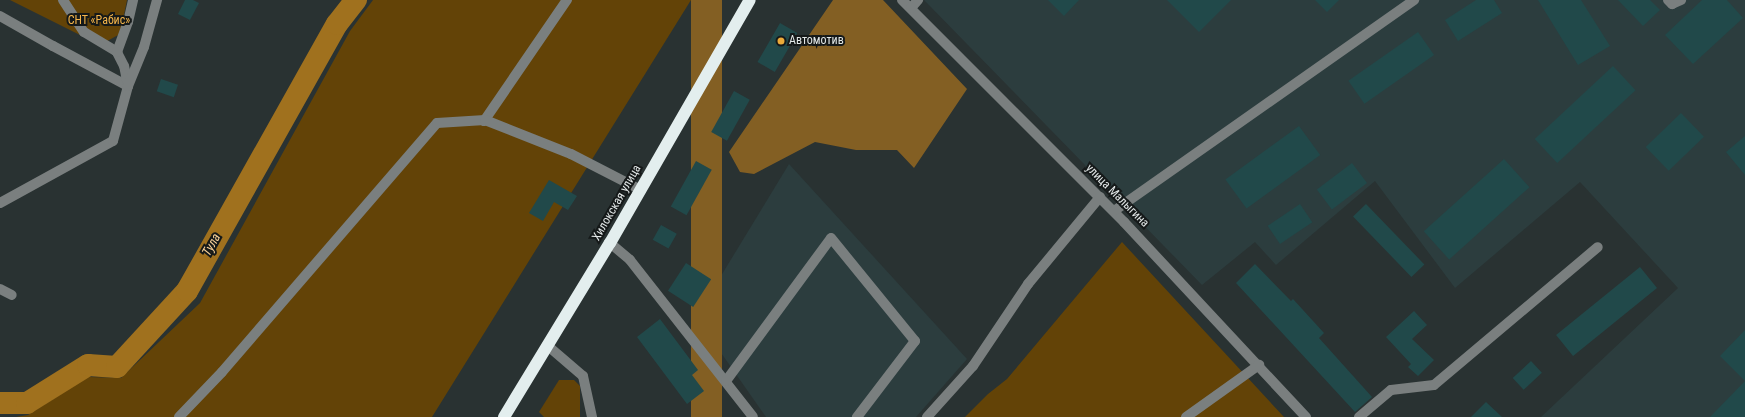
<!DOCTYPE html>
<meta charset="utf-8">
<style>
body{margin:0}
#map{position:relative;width:1745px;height:417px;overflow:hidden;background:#293232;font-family:"Roboto Condensed",sans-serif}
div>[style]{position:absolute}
.built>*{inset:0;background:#2c3d3e}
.green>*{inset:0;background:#634307}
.forest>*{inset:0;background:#835f23;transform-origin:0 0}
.river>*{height:22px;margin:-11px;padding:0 11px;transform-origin:11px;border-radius:11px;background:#a0711e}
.building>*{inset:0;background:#21494a;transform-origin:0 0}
.minor>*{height:10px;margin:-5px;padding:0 5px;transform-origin:5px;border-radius:5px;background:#7a7f7f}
.highway>*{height:12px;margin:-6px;padding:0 6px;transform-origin:6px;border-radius:6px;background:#e3eeee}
.dots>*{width:11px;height:11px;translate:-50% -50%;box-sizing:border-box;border:2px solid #151919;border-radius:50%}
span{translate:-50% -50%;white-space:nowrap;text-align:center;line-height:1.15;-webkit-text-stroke:4px #151919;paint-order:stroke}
.park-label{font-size:12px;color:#f5b54a}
.poi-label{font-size:12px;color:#e3e8e8}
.left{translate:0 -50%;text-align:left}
.street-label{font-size:12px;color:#e3e8e8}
.water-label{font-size:13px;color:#f8d198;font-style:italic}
</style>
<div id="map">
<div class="built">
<i style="clip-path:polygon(924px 0,1745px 0,1745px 417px,1541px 417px,1678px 288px,1580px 182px,1455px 288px,1375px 181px,1276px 265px,1255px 242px,1202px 285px)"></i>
<i style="clip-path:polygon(789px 164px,967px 359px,916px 417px,766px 417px,696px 317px)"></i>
</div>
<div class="green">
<i style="clip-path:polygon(10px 0,127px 0,120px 34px,100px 45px)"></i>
<i style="clip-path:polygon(373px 0,691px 0,432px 417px,16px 417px,28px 415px,88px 377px,121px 378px,200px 303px,350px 31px)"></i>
<i style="clip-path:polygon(1122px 242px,1284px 417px,965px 417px,988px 394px,1007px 379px)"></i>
<i style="clip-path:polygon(559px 380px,574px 380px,580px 386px,580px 417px,544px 417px,539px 412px)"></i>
</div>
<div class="forest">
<i style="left:691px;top:0;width:31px;height:491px"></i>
<i style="clip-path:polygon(833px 0,883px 0,967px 89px,914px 168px,897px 150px,856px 150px,815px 142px,754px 174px,740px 172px,729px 152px)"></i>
</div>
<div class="river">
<i style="left:0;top:403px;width:27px"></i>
<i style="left:27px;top:403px;width:72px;rotate:-31.9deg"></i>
<i style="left:88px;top:365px;width:29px;rotate:4deg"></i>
<i style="left:117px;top:367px;width:103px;rotate:-47.4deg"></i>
<i style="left:187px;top:291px;width:306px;rotate:-60.7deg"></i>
<i style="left:337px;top:24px;width:31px;rotate:-52deg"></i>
</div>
<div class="building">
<i style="clip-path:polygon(185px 0,193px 0,199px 3px,190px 20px,178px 14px)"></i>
<i style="clip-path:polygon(1048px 0,1079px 0,1064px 16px)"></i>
<i style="clip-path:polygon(1167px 0,1231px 0,1199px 32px)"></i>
<i style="clip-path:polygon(1315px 0,1339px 0,1327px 12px)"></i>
<i style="clip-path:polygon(1476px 0,1494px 0,1502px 13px,1458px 41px,1445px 20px)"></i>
<i style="clip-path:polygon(1538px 0,1581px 0,1610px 46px,1578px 65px)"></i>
<i style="clip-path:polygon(1618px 0,1650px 0,1660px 10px,1643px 26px)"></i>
<i style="clip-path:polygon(1702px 0,1727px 0,1743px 18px,1693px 64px,1665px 35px)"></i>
<i style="left:780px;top:23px;width:20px;height:45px;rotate:30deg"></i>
<i style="left:1418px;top:32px;width:28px;height:85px;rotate:55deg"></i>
<i style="left:1613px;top:66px;width:33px;height:107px;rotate:47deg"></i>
<i style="left:161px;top:79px;width:18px;height:13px;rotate:19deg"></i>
<i style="left:734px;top:91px;width:18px;height:47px;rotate:29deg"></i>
<i style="left:1681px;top:113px;width:33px;height:49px;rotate:46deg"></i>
<i style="left:1299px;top:126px;width:36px;height:91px;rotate:54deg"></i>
<i style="clip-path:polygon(1745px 136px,1745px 175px,1726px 152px)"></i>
<i style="left:1504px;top:159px;width:38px;height:108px;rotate:48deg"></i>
<i style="left:696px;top:161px;width:18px;height:52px;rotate:29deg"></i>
<i style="left:1352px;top:163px;width:25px;height:44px;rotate:53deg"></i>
<i style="clip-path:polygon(549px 180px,577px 196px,568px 210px,554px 202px,543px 221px,529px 213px)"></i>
<i style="left:1300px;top:204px;width:22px;height:39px;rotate:56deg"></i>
<i style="left:1366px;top:204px;width:84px;height:18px;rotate:46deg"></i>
<i style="left:661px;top:225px;width:18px;height:17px;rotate:29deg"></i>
<i style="left:686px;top:263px;width:30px;height:33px;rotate:33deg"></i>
<i style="clip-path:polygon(1255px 264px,1291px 301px,1293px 299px,1324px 333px,1319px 338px,1372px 397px,1355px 412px,1236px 283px)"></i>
<i style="left:1640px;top:267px;width:27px;height:108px;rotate:51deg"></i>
<i style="clip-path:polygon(1414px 311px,1427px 325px,1412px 339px,1434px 360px,1418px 376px,1408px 367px,1411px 364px,1386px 337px)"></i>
<i style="clip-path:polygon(660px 319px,698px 370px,692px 375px,704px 391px,687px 404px,637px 337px)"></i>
<i style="clip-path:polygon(1745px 330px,1745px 417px,1710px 417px,1745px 381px,1720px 356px)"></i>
<i style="left:1531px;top:361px;width:16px;height:25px;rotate:47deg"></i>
<i style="clip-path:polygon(1486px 402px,1502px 417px,1471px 417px)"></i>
</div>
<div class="minor">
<i style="left:63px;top:0;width:38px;rotate:57deg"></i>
<i style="left:84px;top:32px;width:39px;rotate:31deg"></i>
<i style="left:902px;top:0;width:314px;rotate:45deg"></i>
<i style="left:1124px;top:222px;width:267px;rotate:47deg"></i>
<i style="left:1668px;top:0;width:6px;rotate:45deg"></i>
<i style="left:1672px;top:4px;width:10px;rotate:-24deg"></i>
<i style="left:911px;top:8px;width:11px;rotate:-49deg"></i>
<i style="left:0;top:16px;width:61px;rotate:29.5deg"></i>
<i style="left:53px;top:46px;width:85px;rotate:28.1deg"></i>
<i style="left:128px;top:86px;width:20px;rotate:-101deg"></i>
<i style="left:124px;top:66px;width:16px;rotate:-117deg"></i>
<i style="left:117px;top:52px;width:32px;rotate:-70deg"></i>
<i style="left:128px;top:22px;width:23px;rotate:-77deg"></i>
<i style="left:484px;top:121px;width:147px;rotate:-55.6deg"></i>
<i style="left:0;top:203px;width:129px;rotate:-28.8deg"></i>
<i style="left:113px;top:141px;width:57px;rotate:-74.7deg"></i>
<i style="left:128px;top:86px;width:42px;rotate:-67.7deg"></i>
<i style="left:144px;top:47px;width:49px;rotate:-74.5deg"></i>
<i style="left:1114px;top:211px;width:367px;rotate:-35.1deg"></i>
<i style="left:610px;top:243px;width:26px;rotate:40deg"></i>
<i style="left:630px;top:260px;width:199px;rotate:51.9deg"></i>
<i style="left:0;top:289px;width:13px;rotate:27deg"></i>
<i style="left:548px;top:346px;width:46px;rotate:40.6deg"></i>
<i style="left:583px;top:376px;width:42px;rotate:77.6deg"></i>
<i style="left:726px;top:381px;width:177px;rotate:-53.7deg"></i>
<i style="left:831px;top:238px;width:133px;rotate:50.8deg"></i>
<i style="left:915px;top:341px;width:96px;rotate:127.3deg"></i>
<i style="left:179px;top:417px;width:62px;rotate:-46.3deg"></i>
<i style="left:222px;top:372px;width:329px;rotate:-49.2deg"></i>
<i style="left:437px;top:123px;width:48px;rotate:-3.6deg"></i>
<i style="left:485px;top:120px;width:92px;rotate:21.6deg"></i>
<i style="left:571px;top:154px;width:79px;rotate:27.2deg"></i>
<i style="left:927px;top:417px;width:69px;rotate:-48deg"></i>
<i style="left:973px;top:366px;width:99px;rotate:-56.1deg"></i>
<i style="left:1028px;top:284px;width:113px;rotate:-50.4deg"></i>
<i style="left:1186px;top:417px;width:90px;rotate:-35.5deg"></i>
<i style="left:1359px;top:417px;width:42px;rotate:-40.2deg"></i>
<i style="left:1391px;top:390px;width:43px;rotate:-6.6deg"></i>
<i style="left:1434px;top:385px;width:214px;rotate:-40.1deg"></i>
</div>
<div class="highway">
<i style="left:504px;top:417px;width:204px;rotate:-58.7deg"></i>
<i style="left:610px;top:243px;width:280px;rotate:-60.1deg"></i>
</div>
<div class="dots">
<i style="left:781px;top:41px;background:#ebaa39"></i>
</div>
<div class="park-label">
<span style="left:99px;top:21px">СНТ «Рабис»</span>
</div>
<div class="poi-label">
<span class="left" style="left:789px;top:41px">Автомотив</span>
</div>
<div class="street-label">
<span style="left:1117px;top:196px;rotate:45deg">улица Малыгина</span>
<span style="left:617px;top:203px;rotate:-60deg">Хилокская улица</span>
</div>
<div class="water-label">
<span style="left:212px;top:245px;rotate:-61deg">Тула</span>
</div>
</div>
